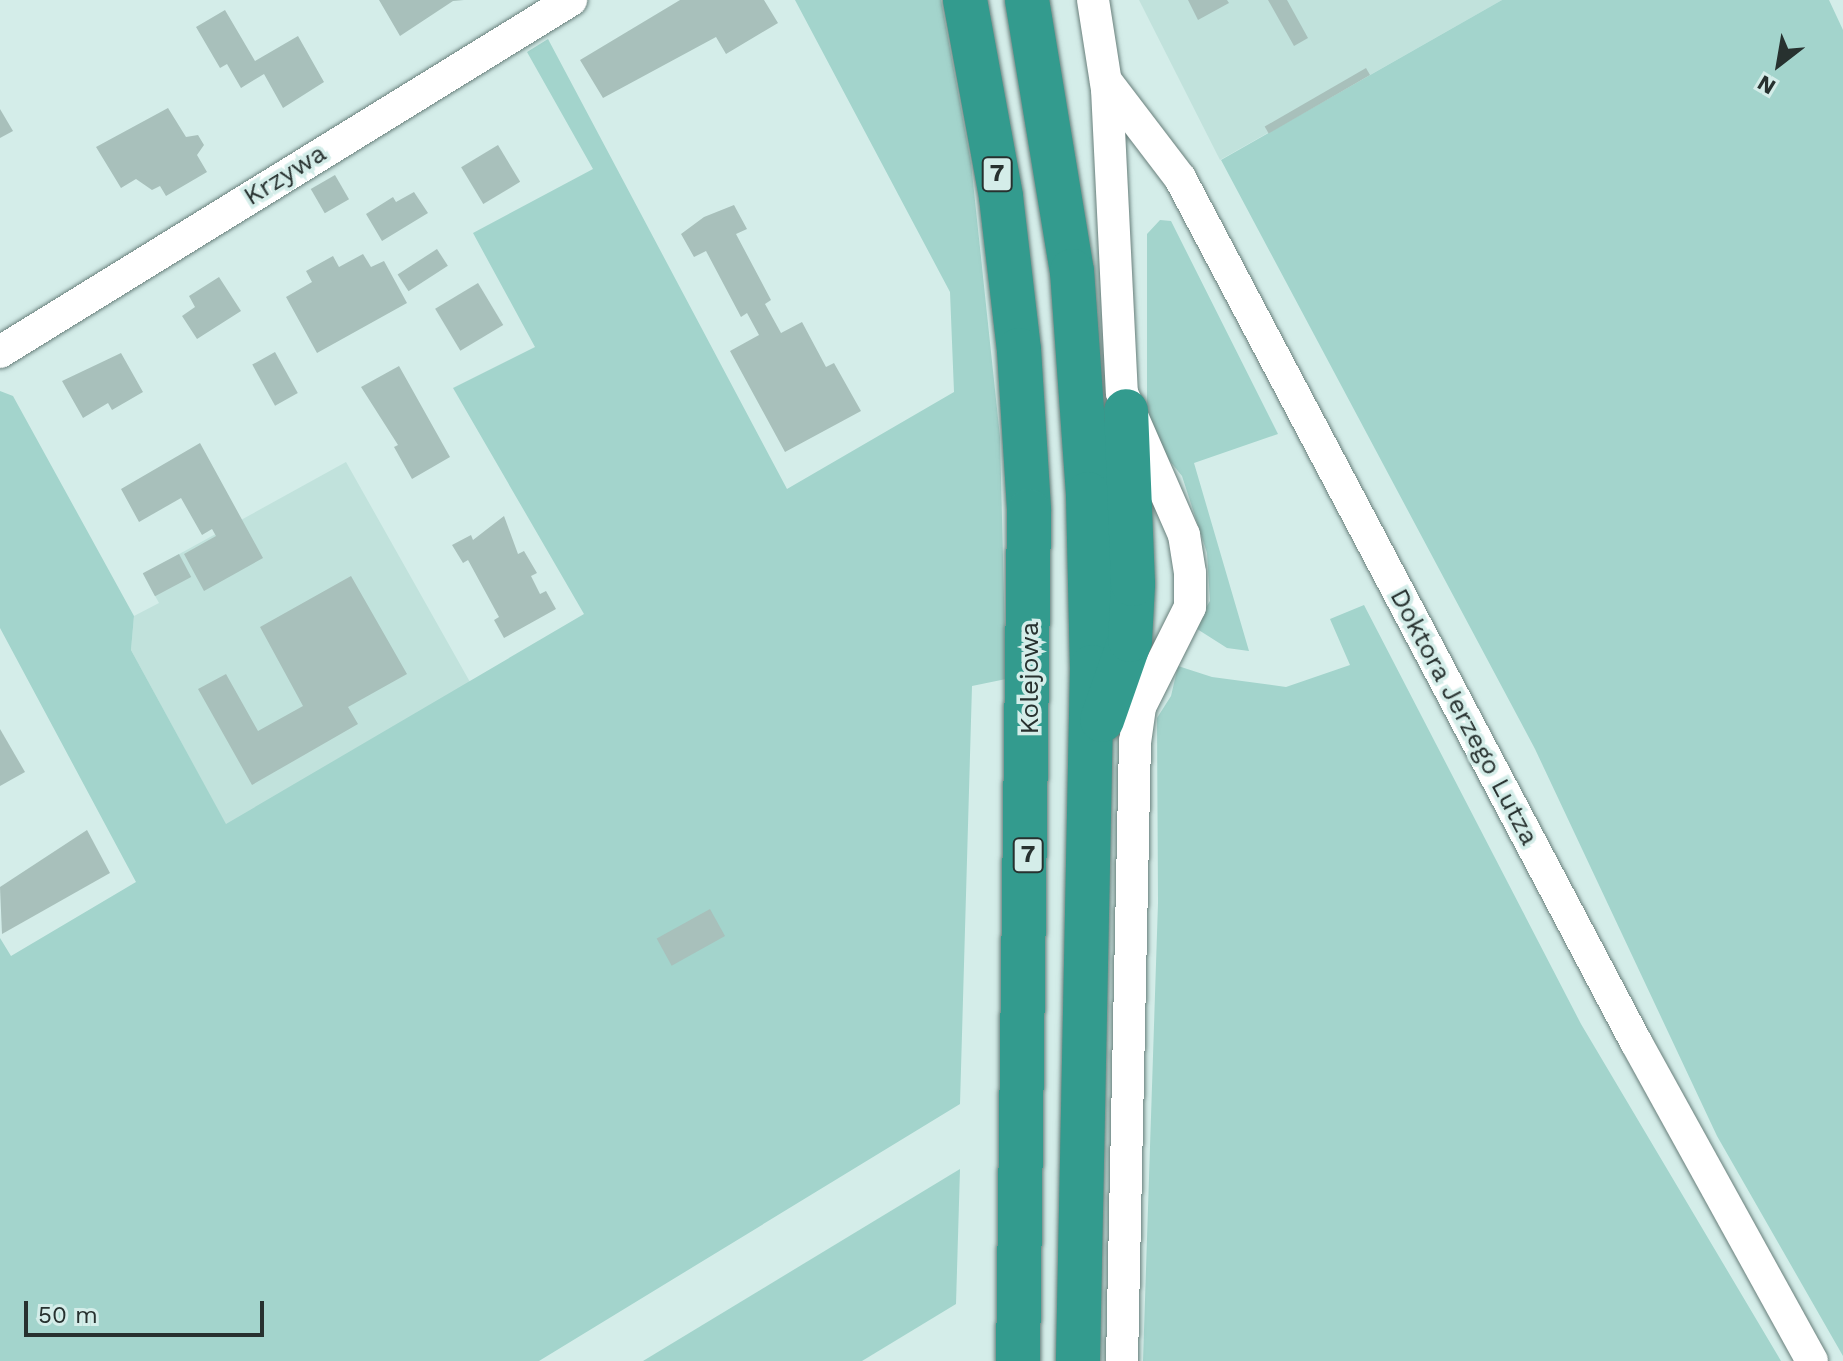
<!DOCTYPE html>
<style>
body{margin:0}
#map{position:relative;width:1843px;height:1361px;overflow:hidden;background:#d4ede9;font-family:"Work Sans",sans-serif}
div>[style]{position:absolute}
.built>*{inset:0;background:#c1e2dc}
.green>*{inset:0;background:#a3d4cc}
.building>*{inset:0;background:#a8c0bb;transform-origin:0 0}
.roads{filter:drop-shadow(0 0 2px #687f7b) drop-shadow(0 0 2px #687f7b)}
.minor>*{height:32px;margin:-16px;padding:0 16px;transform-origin:16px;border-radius:16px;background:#fff}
.highway>*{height:44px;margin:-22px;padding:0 22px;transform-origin:22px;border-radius:22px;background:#339b8e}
span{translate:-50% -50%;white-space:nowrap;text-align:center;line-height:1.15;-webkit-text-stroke:7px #d4ede9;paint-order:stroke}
.shield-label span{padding:2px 6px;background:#d4ede9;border:2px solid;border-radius:6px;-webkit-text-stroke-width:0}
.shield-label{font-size:24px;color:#27312f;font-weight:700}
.street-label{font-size:26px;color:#27312f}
.north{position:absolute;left:1739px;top:24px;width:80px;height:80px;-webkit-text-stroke:6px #d4ede9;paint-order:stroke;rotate:211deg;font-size:22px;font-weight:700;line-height:32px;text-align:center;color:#27312f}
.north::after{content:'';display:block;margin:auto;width:28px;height:36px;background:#27312f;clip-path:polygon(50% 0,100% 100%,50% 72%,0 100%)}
.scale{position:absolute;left:24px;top:1301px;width:240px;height:36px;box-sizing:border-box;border:4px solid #27312f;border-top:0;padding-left:10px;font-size:24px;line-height:28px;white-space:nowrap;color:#27312f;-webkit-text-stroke:6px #d4ede9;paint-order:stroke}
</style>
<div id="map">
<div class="built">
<i style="clip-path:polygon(1139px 0,1502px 0,1220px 160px)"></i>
<i style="clip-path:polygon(346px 462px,470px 682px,226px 825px,131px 650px,134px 616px,159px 603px,143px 574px)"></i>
</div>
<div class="green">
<i style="clip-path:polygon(795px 0,941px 0,971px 163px,1000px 437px,1006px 679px,972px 686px,960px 1104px,539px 1361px,0 1361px,0 938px,11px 956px,136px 882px,0 628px,0 391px,13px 396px,134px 616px,131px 650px,226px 824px,584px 614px,453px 388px,535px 347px,473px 233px,593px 169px,527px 52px,548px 39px,787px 489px,954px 392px,950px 292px)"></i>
<i style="clip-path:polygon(1502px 0,1829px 0,1843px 30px,1843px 1356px,1717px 1136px,1535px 749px,1221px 160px)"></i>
<i style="clip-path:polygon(1160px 220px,1171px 221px,1278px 434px,1194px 463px,1249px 651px,1227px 648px,1194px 627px,1210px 601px,1207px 553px,1182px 476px,1147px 433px,1147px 234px)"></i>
<i style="clip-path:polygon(1364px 605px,1581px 1024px,1781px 1361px,1143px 1361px,1158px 903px,1157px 718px,1171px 696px,1178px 666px,1212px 677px,1286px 687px,1350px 665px,1330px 619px)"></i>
<i style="clip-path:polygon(960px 1169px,956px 1304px,862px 1361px,643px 1361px)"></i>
</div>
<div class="building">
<i style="clip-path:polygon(379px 0,464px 0,453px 1px,400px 36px)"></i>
<i style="clip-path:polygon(680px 0,764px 0,778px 23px,726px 54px,716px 37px,603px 98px,580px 60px)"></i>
<i style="clip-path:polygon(1188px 0,1227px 0,1229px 3px,1198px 20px)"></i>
<i style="clip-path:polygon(1268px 0,1287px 0,1308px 38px,1294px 46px)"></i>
<i style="clip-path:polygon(225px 10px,255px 61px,298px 36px,324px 82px,283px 108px,264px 74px,241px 88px,227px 64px,220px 68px,196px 27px)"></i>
<i style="left:1366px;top:68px;width:8px;height:117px;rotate:60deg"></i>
<i style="clip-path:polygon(168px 108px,186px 137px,198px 135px,204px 145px,197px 155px,207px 172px,166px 196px,160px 186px,152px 190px,136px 179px,121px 188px,96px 147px)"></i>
<i style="clip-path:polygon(0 109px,13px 131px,0 138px)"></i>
<i style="left:498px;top:145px;width:43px;height:43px;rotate:59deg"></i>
<i style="left:335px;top:175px;width:28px;height:28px;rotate:60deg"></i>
<i style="clip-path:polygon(414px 192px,428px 213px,382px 241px,366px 214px,393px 197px,396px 202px)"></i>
<i style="clip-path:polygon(734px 205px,747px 229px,736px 234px,771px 300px,765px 304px,781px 333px,802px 322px,826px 367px,834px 363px,861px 411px,785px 452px,730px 351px,759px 335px,747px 313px,741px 317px,706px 251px,694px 257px,681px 234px,704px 217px)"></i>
<i style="left:437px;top:249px;width:20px;height:47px;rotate:57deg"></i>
<i style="clip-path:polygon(363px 254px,371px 267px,384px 261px,407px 303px,317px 353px,286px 297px,312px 282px,306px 271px,333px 256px,339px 267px)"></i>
<i style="clip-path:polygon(219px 277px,241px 311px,197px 339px,182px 316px,195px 307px,189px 296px)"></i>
<i style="left:478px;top:283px;width:49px;height:50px;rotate:59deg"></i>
<i style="left:275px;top:352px;width:47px;height:26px;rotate:61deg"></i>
<i style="clip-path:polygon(121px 353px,143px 392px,112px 410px,108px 403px,83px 418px,62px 381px)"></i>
<i style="clip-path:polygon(399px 366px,450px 457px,412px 479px,394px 447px,398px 445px,361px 387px)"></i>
<i style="clip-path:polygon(200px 443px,263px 558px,204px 591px,184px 554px,216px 536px,212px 529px,202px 535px,181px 498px,139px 522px,121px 489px)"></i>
<i style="clip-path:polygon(504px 516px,518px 554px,524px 551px,537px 573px,531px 576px,540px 594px,546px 591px,556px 609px,504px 638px,494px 620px,499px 617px,468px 560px,463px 563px,452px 545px,471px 535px,473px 540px)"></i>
<i style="left:179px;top:554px;width:26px;height:41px;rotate:62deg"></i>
<i style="clip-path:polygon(351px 576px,407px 674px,348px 707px,358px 724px,252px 785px,198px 689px,226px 674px,258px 731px,303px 706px,260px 627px)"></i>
<i style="clip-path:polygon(0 729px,25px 772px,0 786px)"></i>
<i style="clip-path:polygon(87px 830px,110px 873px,2px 934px,0 887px)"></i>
<i style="left:710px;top:909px;width:31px;height:61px;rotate:61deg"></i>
</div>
<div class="roads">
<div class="minor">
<i style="left:1093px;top:0;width:90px;rotate:81.1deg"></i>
<i style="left:1107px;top:89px;width:304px;rotate:87.2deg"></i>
<i style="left:1122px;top:393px;width:155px;rotate:66.4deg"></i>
<i style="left:1184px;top:535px;width:38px;rotate:81deg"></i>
<i style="left:1190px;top:573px;width:34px;rotate:90deg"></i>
<i style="left:1190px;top:607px;width:112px;rotate:116.6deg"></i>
<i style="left:1140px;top:707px;width:34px;rotate:98deg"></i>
<i style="left:1135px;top:741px;width:620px;rotate:91.2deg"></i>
<i style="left:1106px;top:81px;width:122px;rotate:52.7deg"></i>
<i style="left:1180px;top:178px;width:977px;rotate:62.18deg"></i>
<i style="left:1636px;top:1042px;width:364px;rotate:61.1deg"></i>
<i style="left:0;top:352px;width:671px;rotate:-31.65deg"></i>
</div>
<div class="highway">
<i style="left:965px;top:0;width:200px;rotate:79.6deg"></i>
<i style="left:1001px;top:197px;width:154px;rotate:83.3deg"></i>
<i style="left:1019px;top:350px;width:161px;rotate:86.4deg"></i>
<i style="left:1029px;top:511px;width:850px;rotate:90.74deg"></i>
<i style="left:1027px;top:0;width:275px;rotate:80.6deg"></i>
<i style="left:1072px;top:271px;width:224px;rotate:85.9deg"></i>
<i style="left:1088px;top:494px;width:173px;rotate:88.7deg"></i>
<i style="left:1092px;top:667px;width:694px;rotate:91.16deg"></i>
<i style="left:1102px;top:720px;width:85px;rotate:-70.7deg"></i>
<i style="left:1130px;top:640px;width:56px;rotate:-86.9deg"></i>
<i style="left:1133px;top:584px;width:173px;rotate:-92.3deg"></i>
</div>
</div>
<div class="shield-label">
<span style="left:997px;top:174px">7</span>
<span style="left:1028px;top:855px">7</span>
</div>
<div class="street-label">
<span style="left:285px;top:175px;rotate:-32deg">Krzywa</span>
<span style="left:1030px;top:678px;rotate:-90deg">Kolejowa</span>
<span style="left:1464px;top:717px;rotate:62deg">Doktora Jerzego Lutza</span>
</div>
<div class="north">N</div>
<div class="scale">50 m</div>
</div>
